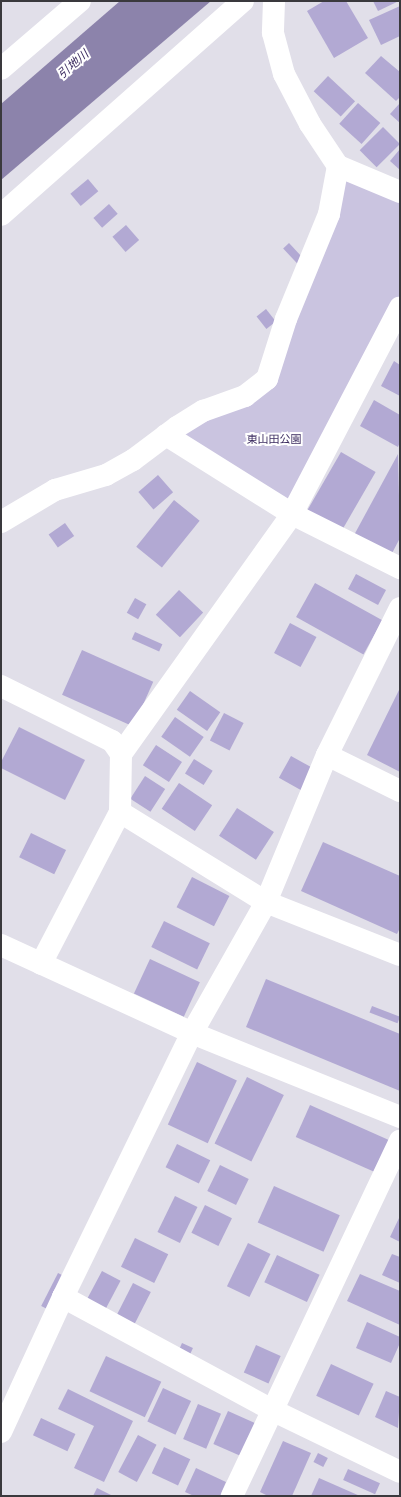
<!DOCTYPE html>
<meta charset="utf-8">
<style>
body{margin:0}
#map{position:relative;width:401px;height:1497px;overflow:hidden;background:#e1dfe9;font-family:Inter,"Noto Sans JP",sans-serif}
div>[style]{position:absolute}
.green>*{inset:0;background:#cac4e0}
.water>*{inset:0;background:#8c83ab}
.building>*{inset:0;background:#b2a9d3;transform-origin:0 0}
.minor>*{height:22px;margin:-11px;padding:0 11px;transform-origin:11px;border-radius:11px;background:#fff}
span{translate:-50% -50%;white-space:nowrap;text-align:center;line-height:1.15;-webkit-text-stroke:4px #fff;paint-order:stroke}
.park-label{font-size:11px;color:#3c2c60}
.water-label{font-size:12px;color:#3c2c60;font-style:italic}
.frame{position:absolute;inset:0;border:2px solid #3a393d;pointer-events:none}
</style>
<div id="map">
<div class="green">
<i style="clip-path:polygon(338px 166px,400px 193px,400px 305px,292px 513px,166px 435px,258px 387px)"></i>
</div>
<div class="water">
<i style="clip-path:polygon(120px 1px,211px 1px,1px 180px,1px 104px)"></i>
</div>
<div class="building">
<i style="clip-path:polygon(324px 1px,346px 1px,368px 38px,334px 58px,307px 11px)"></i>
<i style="clip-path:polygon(373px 1px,399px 1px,378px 11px)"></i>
<i style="clip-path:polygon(400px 6px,400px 36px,381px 45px,369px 20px)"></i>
<i style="clip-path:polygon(381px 56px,400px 72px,400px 97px,396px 101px,365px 73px)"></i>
<i style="left:328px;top:76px;width:37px;height:21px;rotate:43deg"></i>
<i style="left:358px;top:103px;width:30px;height:28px;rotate:42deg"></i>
<i style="clip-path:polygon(400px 103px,400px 123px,390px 114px)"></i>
<i style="left:383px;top:127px;width:24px;height:33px;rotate:45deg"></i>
<i style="clip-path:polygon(400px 149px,400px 170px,390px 161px)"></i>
<i style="left:88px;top:179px;width:16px;height:23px;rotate:50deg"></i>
<i style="left:109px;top:204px;width:13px;height:21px;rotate:48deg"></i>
<i style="left:126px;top:225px;width:20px;height:18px;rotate:49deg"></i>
<i style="left:289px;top:243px;width:21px;height:8px;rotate:47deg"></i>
<i style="left:266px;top:309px;width:16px;height:12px;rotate:52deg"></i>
<i style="clip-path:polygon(394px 361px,400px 365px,400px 396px,381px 386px)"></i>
<i style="clip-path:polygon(374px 400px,400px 415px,400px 442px,398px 447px,360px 426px)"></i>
<i style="left:341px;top:452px;width:40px;height:69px;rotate:30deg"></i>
<i style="clip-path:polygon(398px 454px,400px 538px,390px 557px,353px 537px)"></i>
<i style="left:158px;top:475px;width:23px;height:26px;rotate:49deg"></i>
<i style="left:174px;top:500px;width:33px;height:60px;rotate:39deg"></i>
<i style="left:65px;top:523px;width:16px;height:20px;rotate:55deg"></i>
<i style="left:356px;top:574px;width:34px;height:17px;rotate:28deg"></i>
<i style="left:315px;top:583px;width:77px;height:39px;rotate:29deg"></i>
<i style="left:179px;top:590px;width:33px;height:34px;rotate:43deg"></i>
<i style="left:135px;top:598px;width:13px;height:17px;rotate:29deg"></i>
<i style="left:290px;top:623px;width:30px;height:34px;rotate:28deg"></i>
<i style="left:135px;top:632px;width:30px;height:8px;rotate:24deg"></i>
<i style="left:82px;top:650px;width:78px;height:49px;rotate:24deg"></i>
<i style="clip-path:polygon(400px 688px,400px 772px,367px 755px)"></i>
<i style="left:190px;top:691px;width:37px;height:23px;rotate:35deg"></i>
<i style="left:224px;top:713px;width:22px;height:31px;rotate:27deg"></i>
<i style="left:175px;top:717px;width:35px;height:24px;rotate:35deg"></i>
<i style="clip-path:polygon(19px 727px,85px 760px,65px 800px,1px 768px,1px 762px)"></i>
<i style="left:156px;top:745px;width:31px;height:24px;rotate:33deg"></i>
<i style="left:291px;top:756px;width:26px;height:25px;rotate:29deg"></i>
<i style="left:194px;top:759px;width:22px;height:17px;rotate:32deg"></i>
<i style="left:145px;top:776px;width:24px;height:27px;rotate:33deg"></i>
<i style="left:179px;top:783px;width:40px;height:31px;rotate:34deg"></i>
<i style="left:237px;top:808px;width:44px;height:33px;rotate:33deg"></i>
<i style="left:31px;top:833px;width:39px;height:27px;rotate:26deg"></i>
<i style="clip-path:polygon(323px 842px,400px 876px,400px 928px,397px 934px,301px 891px)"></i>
<i style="left:192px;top:877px;width:42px;height:34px;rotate:27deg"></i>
<i style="left:164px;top:921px;width:51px;height:29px;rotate:26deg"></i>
<i style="left:150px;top:959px;width:55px;height:38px;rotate:25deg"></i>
<i style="clip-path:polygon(266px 979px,400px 1034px,400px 1091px,246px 1027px)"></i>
<i style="left:372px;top:1006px;width:30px;height:7px;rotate:21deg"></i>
<i style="left:197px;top:1062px;width:44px;height:69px;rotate:25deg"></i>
<i style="left:247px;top:1077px;width:41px;height:74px;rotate:26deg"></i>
<i style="left:310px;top:1105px;width:90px;height:35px;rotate:24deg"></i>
<i style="left:177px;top:1144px;width:37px;height:26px;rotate:26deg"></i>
<i style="left:220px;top:1165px;width:32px;height:29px;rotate:26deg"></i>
<i style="left:274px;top:1186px;width:72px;height:40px;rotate:24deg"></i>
<i style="left:175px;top:1196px;width:25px;height:40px;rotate:26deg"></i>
<i style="left:205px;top:1205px;width:30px;height:31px;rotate:26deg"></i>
<i style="clip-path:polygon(400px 1216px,400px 1242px,390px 1237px)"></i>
<i style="left:135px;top:1238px;width:37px;height:32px;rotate:26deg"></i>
<i style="left:248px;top:1243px;width:25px;height:48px;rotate:26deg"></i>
<i style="clip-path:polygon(392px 1254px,400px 1257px,400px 1283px,382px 1275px)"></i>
<i style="left:277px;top:1255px;width:47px;height:30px;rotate:25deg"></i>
<i style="left:102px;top:1271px;width:21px;height:38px;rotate:28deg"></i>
<i style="left:58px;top:1273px;width:9px;height:37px;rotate:27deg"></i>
<i style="clip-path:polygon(360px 1274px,400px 1291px,400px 1325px,347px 1301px)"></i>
<i style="left:133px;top:1283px;width:20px;height:40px;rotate:27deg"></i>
<i style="clip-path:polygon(367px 1322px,400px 1337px,400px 1343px,391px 1363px,356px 1348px)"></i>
<i style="left:182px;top:1343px;width:12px;height:7px;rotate:24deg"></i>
<i style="left:256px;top:1345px;width:27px;height:30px;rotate:24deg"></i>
<i style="left:106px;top:1356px;width:61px;height:39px;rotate:25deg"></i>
<i style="left:331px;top:1364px;width:47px;height:35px;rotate:25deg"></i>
<i style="left:163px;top:1388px;width:31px;height:37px;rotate:25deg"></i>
<i style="clip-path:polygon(68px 1389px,133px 1421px,104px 1482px,74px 1468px,94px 1426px,58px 1409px)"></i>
<i style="clip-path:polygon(386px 1391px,400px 1397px,398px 1428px,375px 1417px)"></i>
<i style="left:198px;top:1404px;width:25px;height:38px;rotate:23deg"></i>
<i style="left:228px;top:1411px;width:30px;height:36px;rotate:24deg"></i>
<i style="left:41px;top:1418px;width:38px;height:19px;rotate:25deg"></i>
<i style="left:138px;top:1435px;width:21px;height:42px;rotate:28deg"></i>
<i style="clip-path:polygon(283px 1441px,311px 1453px,292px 1496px,268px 1496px,260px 1492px)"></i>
<i style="left:164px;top:1447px;width:29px;height:29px;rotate:25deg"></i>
<i style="left:318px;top:1453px;width:11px;height:10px;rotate:27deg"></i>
<i style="clip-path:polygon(196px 1468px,226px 1482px,220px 1496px,194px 1496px,185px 1492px)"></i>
<i style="left:348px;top:1469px;width:35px;height:12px;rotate:24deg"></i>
<i style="clip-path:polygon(319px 1478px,360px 1496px,311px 1496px)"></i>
<i style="clip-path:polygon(97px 1488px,113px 1496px,93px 1496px)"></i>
</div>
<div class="minor">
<i style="left:274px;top:1px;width:32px;rotate:92deg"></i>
<i style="left:273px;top:33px;width:42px;rotate:75deg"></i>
<i style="left:284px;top:74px;width:56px;rotate:62.5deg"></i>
<i style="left:310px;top:124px;width:50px;rotate:56.3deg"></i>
<i style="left:338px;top:166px;width:67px;rotate:22.8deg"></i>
<i style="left:1px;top:69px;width:104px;rotate:-40.7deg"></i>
<i style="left:1px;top:215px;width:323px;rotate:-41.5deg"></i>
<i style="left:166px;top:435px;width:149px;rotate:32.1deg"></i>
<i style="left:292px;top:514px;width:121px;rotate:26.6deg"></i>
<i style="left:1px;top:522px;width:63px;rotate:-30.7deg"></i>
<i style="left:55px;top:490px;width:53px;rotate:-16.4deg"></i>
<i style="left:106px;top:475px;width:31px;rotate:-29deg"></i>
<i style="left:133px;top:460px;width:55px;rotate:-36.9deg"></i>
<i style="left:177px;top:427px;width:31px;rotate:-32deg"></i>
<i style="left:203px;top:411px;width:45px;rotate:-19.7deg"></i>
<i style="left:245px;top:396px;width:28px;rotate:-38deg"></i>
<i style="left:267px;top:379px;width:63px;rotate:-72.4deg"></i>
<i style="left:286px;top:319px;width:113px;rotate:-67.7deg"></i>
<i style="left:329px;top:214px;width:49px;rotate:-79.4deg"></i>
<i style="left:1px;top:686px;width:124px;rotate:26.4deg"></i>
<i style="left:112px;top:741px;width:16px;rotate:55deg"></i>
<i style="left:121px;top:754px;width:58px;rotate:91deg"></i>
<i style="left:120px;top:812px;width:171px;rotate:117.5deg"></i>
<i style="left:121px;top:754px;width:295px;rotate:-54.5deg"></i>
<i style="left:292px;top:514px;width:233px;rotate:-62.4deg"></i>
<i style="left:327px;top:755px;width:81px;rotate:26.3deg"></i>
<i style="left:120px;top:812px;width:172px;rotate:31.7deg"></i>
<i style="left:266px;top:902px;width:144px;rotate:21.6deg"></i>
<i style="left:1px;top:945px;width:210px;rotate:24.7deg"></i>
<i style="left:192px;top:1033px;width:224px;rotate:22deg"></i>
<i style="left:63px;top:1297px;width:238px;rotate:28.4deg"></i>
<i style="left:272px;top:1410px;width:142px;rotate:25.8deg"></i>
<i style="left:1px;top:1432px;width:149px;rotate:-65.3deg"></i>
<i style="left:63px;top:1297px;width:294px;rotate:-64deg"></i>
<i style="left:192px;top:1033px;width:150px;rotate:-60.5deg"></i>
<i style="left:266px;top:902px;width:159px;rotate:-67.5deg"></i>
<i style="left:327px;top:755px;width:164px;rotate:-63.6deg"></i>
<i style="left:232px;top:1496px;width:393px;rotate:-64.7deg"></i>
</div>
<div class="park-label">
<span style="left:274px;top:439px">東山田公園</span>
</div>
<div class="water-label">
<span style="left:73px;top:64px;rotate:-41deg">引地川</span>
</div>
<div class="frame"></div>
</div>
